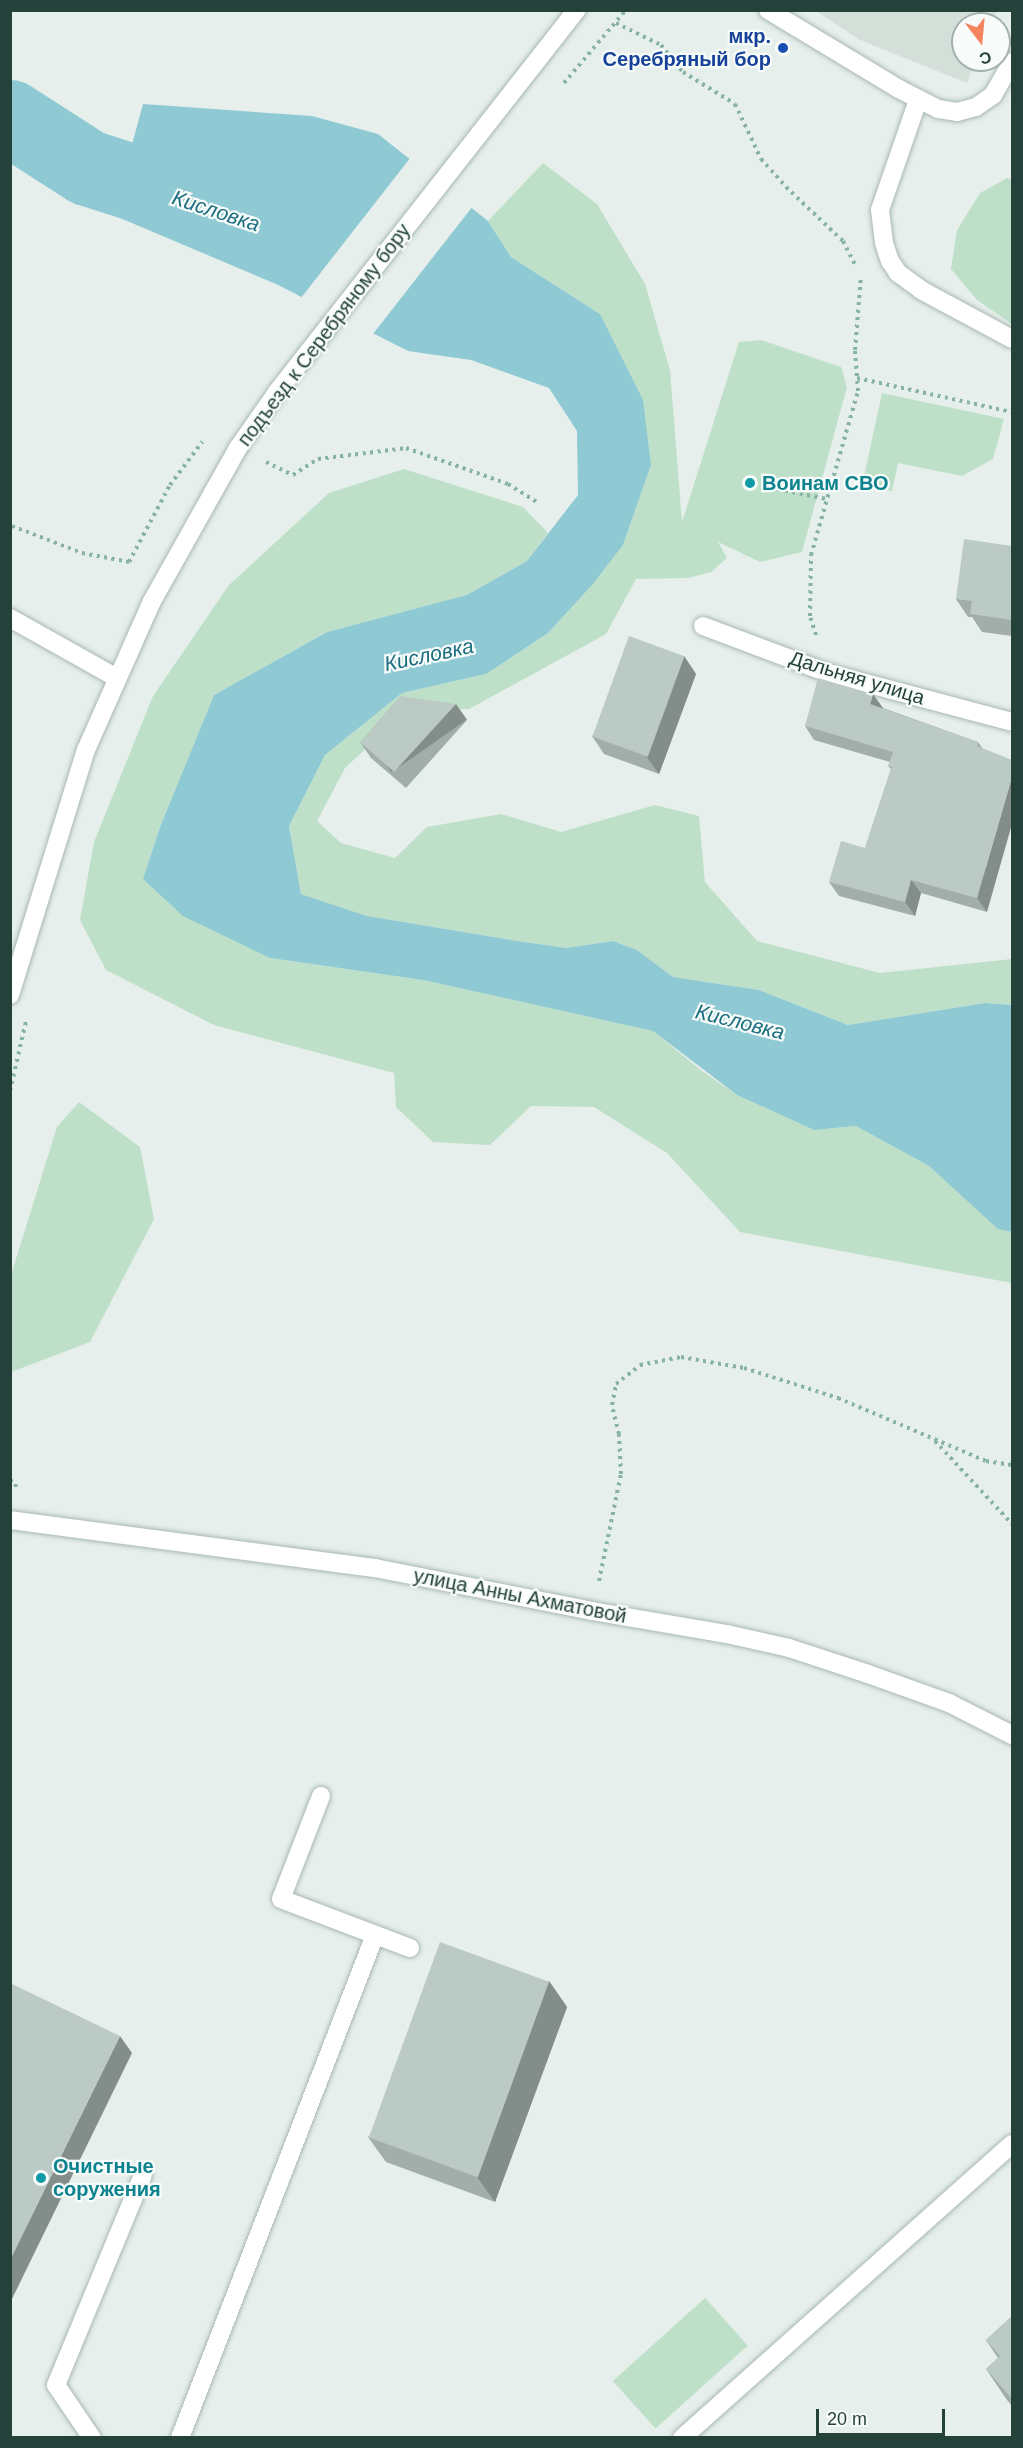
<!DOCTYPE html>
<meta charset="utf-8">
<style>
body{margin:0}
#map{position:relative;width:1023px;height:2448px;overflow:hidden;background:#e6efeb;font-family:Helvetica,sans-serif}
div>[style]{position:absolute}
.built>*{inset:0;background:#d4dfda}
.green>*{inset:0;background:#bfe0c8;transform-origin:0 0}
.water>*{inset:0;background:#8ec9d4}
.pier>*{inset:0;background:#e6efeb;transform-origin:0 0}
.river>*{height:76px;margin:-38px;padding:0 38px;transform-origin:38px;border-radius:38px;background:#8ec9d4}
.path>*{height:4px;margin-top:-2px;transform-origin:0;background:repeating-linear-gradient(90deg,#86b3a5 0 3px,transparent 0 7.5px)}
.roads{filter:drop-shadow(0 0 2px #a8b8b2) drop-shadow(0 0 2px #a8b8b2)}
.lane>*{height:18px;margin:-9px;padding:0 9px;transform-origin:9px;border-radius:9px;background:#fff}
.street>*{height:18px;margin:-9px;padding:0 9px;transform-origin:9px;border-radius:9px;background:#fff}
.secondary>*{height:18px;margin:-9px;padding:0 9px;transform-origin:9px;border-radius:9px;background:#fff}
.wall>*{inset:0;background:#a1aea9}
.shaded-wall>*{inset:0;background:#838d89;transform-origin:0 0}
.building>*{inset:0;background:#bbcac4;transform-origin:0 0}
.dots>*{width:16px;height:16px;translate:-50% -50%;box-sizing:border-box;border:3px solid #f7fbf9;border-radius:50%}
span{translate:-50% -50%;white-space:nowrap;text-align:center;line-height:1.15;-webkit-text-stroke:4.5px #f7fbf9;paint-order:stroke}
.transit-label{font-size:20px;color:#164399;font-weight:700}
.right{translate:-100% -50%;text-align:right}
.street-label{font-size:20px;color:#24423a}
.culture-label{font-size:20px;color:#0d838f;font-weight:700}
.left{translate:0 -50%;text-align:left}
.water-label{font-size:21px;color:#1c6f80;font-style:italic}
.frame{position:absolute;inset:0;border:12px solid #24423a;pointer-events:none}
.north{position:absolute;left:951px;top:12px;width:60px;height:60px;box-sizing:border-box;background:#f7fbf9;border:2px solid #a3b1ad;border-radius:50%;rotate:164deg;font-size:16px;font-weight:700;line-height:24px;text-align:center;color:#24423a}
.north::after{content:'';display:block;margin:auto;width:21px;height:27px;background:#f4845f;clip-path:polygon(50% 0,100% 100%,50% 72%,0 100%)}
.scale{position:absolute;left:816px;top:2409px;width:129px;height:27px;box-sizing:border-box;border:3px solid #24423a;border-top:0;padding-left:8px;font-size:18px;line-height:21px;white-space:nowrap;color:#24423a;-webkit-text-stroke:4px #f7fbf9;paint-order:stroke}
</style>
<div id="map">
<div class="built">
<i style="clip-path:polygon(816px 11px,997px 11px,991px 24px,963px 24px,963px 60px,976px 60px,967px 83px,860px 40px)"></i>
</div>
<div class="green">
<i style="clip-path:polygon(543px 163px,597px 204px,645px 284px,670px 370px,682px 522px,739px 342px,761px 340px,841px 367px,847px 387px,802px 552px,760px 562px,718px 542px,727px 558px,711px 572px,688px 578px,636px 579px,606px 634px,469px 709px,406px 711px,345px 768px,317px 821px,341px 843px,395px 858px,427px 827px,501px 814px,561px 832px,655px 805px,699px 816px,705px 882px,757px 941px,880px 973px,1012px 959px,1012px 1005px,985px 1003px,848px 1025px,759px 990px,673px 977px,637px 950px,613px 941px,566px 948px,511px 940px,367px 916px,301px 894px,289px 826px,325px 755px,402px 693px,486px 674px,548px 633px,593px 584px,623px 545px,651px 465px,600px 314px,511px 257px,488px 221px)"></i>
<i style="clip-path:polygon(1007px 178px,1012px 180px,1012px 324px,977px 300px,951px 269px,957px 230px,980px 193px)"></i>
<i style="clip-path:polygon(882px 393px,1004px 419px,993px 459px,962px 476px,898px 463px,892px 491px,862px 486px)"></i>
<i style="clip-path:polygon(404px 469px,523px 507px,548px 533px,527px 561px,468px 595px,327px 632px,214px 695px,160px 827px,143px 879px,270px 958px,423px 980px,653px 1031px,702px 1071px,737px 1095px,814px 1130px,856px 1126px,929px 1166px,998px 1228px,1012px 1232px,1012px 1283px,740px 1232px,667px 1153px,594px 1107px,531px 1106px,490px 1145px,433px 1142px,396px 1107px,394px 1073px,214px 1025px,106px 970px,80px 920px,94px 842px,153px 696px,229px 585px,329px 493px)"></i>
<i style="clip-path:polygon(79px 1102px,140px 1147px,154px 1219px,90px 1342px,11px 1372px,11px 1275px,57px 1127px)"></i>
<i style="left:705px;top:2298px;width:64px;height:124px;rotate:48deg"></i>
</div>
<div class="water">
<i style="clip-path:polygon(143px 104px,312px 116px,378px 134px,488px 221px,511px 257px,600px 314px,643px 400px,651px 465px,623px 545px,593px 584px,548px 633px,486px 674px,402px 693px,325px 755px,289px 826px,301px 894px,367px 916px,511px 940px,566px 948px,613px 941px,637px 950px,673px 977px,759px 990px,848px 1025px,985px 1003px,1012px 1005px,1012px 1232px,998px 1229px,929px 1166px,856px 1126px,814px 1130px,737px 1095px,653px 1031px,423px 980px,270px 958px,183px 916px,143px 879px,160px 827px,214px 695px,327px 632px,467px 595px,527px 561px,578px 495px,577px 431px,549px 388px,471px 360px,408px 351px,276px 284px,113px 215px)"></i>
</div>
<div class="pier">
<i style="left:411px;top:157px;width:79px;height:181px;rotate:38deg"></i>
</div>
<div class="river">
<i style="left:10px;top:118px;width:93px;rotate:32.7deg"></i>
<i style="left:88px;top:168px;width:142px;rotate:17.7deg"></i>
</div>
<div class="path">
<i style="left:616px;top:23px;width:50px;rotate:26.1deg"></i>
<i style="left:661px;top:45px;width:35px;rotate:51deg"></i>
<i style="left:683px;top:72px;width:61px;rotate:31.6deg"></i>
<i style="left:735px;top:104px;width:61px;rotate:64.7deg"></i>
<i style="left:761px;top:159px;width:38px;rotate:48deg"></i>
<i style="left:786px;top:187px;width:79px;rotate:43.5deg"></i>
<i style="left:843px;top:241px;width:27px;rotate:63deg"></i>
<i style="left:564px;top:83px;width:96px;rotate:-49.7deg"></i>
<i style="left:857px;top:378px;width:159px;rotate:12.4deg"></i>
<i style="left:266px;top:462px;width:30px;rotate:26deg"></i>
<i style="left:293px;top:475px;width:30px;rotate:-33deg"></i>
<i style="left:318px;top:459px;width:89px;rotate:-7.1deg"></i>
<i style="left:406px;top:448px;width:108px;rotate:19.4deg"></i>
<i style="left:508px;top:484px;width:36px;rotate:32deg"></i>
<i style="left:763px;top:486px;width:65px;rotate:11.5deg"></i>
<i style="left:12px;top:526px;width:75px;rotate:21.1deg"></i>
<i style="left:82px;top:553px;width:48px;rotate:10.8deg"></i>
<i style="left:129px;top:562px;width:87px;rotate:-62deg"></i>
<i style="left:170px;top:485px;width:54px;rotate:-53.3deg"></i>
<i style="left:816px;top:635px;width:20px;rotate:-108deg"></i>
<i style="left:810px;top:616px;width:61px;rotate:-89.1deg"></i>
<i style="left:811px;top:555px;width:171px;rotate:-74deg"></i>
<i style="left:858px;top:391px;width:41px;rotate:-94.2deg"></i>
<i style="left:855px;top:350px;width:74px;rotate:-85.4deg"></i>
<i style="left:10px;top:1091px;width:72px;rotate:-77.1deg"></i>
<i style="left:935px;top:1441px;width:113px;rotate:47.1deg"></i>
<i style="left:10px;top:1480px;width:7px;rotate:34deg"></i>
<i style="left:16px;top:1484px;width:4px;rotate:104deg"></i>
<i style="left:599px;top:1581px;width:109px;rotate:-78.4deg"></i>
<i style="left:621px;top:1474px;width:40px;rotate:-92.9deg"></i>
<i style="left:619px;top:1434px;width:30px;rotate:-104deg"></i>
<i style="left:612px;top:1405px;width:21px;rotate:-79deg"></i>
<i style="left:616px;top:1384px;width:31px;rotate:-38deg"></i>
<i style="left:640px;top:1365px;width:42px;rotate:-11deg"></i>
<i style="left:681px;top:1357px;width:64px;rotate:9.9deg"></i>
<i style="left:744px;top:1368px;width:99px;rotate:17.7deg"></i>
<i style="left:838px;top:1398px;width:161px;rotate:23.1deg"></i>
<i style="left:986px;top:1461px;width:26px;rotate:9deg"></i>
</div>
<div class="roads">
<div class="lane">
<i style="left:918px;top:100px;width:116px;rotate:109.1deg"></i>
<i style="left:880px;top:210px;width:33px;rotate:83deg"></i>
<i style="left:884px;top:243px;width:19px;rotate:72deg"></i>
<i style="left:890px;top:261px;width:14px;rotate:56deg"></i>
<i style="left:898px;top:273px;width:29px;rotate:36deg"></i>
<i style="left:921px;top:290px;width:103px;rotate:28.3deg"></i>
<i style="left:321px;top:1796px;width:110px;rotate:111.2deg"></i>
<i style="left:281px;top:1899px;width:138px;rotate:20.8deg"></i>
<i style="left:92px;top:2438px;width:64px;rotate:-124.2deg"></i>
<i style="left:56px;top:2385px;width:227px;rotate:-67.5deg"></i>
<i style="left:180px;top:2438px;width:539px;rotate:-68.81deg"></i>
<i style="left:682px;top:2438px;width:442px;rotate:-41.7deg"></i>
</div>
<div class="street">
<i style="left:768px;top:10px;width:153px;rotate:31.1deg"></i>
<i style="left:899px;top:89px;width:44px;rotate:27.1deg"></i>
<i style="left:938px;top:109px;width:19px;rotate:9deg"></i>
<i style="left:957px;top:112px;width:20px;rotate:-15deg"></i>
<i style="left:976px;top:107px;width:21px;rotate:-35deg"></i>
<i style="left:993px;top:95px;width:38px;rotate:-60deg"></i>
<i style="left:10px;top:618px;width:123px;rotate:29.3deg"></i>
<i style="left:703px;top:626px;width:134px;rotate:20.6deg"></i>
<i style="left:828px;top:673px;width:190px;rotate:14.9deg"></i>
<i style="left:10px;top:1520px;width:368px;rotate:7.5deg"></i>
<i style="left:375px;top:1568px;width:221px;rotate:11.2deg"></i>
<i style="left:592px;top:1611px;width:137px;rotate:9.7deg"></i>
<i style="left:727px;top:1634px;width:64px;rotate:12.7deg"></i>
<i style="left:789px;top:1648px;width:83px;rotate:18.2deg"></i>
<i style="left:868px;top:1674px;width:86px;rotate:19.7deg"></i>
<i style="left:949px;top:1703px;width:71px;rotate:26.9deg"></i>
</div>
<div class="secondary">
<i style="left:10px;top:995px;width:257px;rotate:-72.8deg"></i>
<i style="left:86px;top:750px;width:161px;rotate:-66.1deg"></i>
<i style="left:151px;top:603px;width:178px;rotate:-60.7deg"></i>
<i style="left:238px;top:448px;width:68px;rotate:-55.1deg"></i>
<i style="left:277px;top:392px;width:486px;rotate:-51.9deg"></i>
</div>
</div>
<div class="wall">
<i style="clip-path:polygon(1012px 546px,1012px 636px,982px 632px,972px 617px,968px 617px,956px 599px)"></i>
<i style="clip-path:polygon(684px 656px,696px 674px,659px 774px,604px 754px,592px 736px)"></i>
<i style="clip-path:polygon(883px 708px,978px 742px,983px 749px,987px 912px,921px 893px,915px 916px,839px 896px,829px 882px,865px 848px,891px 769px,888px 766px,890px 762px,814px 740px,805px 726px)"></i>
<i style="clip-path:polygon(467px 720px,406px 788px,371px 758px,360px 742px)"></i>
<i style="clip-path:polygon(549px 1981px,567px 2007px,495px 2202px,386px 2162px,368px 2137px)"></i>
<i style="clip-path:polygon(1012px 2316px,1012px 2406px,1007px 2400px,986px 2369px,998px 2358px,986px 2340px)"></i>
</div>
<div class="shaded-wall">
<i style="clip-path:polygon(684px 656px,696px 674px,659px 774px,646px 756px)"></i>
<i style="clip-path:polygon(873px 694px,883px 708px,880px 718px,870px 704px)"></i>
<i style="left:456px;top:704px;width:19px;height:92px;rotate:55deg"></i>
<i style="clip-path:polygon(1012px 777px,1012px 824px,987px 912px,977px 898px)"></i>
<i style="clip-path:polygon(911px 880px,921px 893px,915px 916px,905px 902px)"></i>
<i style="clip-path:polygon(549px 1981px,567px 2007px,495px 2202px,477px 2177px)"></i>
<i style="clip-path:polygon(120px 2036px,132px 2053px,10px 2303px,10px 2260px)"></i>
</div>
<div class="building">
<i style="clip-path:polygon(964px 539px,1012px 546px,1012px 620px,970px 614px,972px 601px,956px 599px)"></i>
<i style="left:629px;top:636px;width:59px;height:107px;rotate:20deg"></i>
<i style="clip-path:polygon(818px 678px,873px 694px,870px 704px,978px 742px,977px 746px,1012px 760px,1012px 777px,977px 898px,911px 880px,905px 902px,829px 882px,841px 841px,865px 848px,892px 767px,888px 766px,893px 752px,805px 726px)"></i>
<i style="clip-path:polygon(400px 696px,456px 704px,394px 772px,360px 742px)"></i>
<i style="left:440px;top:1942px;width:116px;height:208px;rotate:20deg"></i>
<i style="clip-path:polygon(10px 1983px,120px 2036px,10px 2260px)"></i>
<i style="clip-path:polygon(1012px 2316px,1012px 2399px,986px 2369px,1000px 2356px,986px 2340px)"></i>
</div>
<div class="dots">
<i style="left:783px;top:48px;background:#1a4fb4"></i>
<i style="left:750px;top:483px;background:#0f9aa8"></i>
<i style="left:41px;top:2178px;background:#0f9aa8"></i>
</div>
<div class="transit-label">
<span class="right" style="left:771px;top:48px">мкр.<br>Серебряный бор</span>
</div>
<div class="street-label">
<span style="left:324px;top:335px;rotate:-53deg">подъезд к Серебряному бору</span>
<span style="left:857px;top:678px;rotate:17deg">Дальняя улица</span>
<span style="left:520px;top:1596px;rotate:11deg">улица Анны Ахматовой</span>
</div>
<div class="culture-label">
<span class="left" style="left:762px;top:483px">Воинам СВО</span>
<span class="left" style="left:53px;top:2178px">Очистные<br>соружения</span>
</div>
<div class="water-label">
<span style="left:216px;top:211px;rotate:18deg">Кисловка</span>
<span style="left:429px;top:655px;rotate:-12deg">Кисловка</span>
<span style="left:740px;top:1022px;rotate:14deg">Кисловка</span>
</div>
<div class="frame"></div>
<div class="north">С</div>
<div class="scale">20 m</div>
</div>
